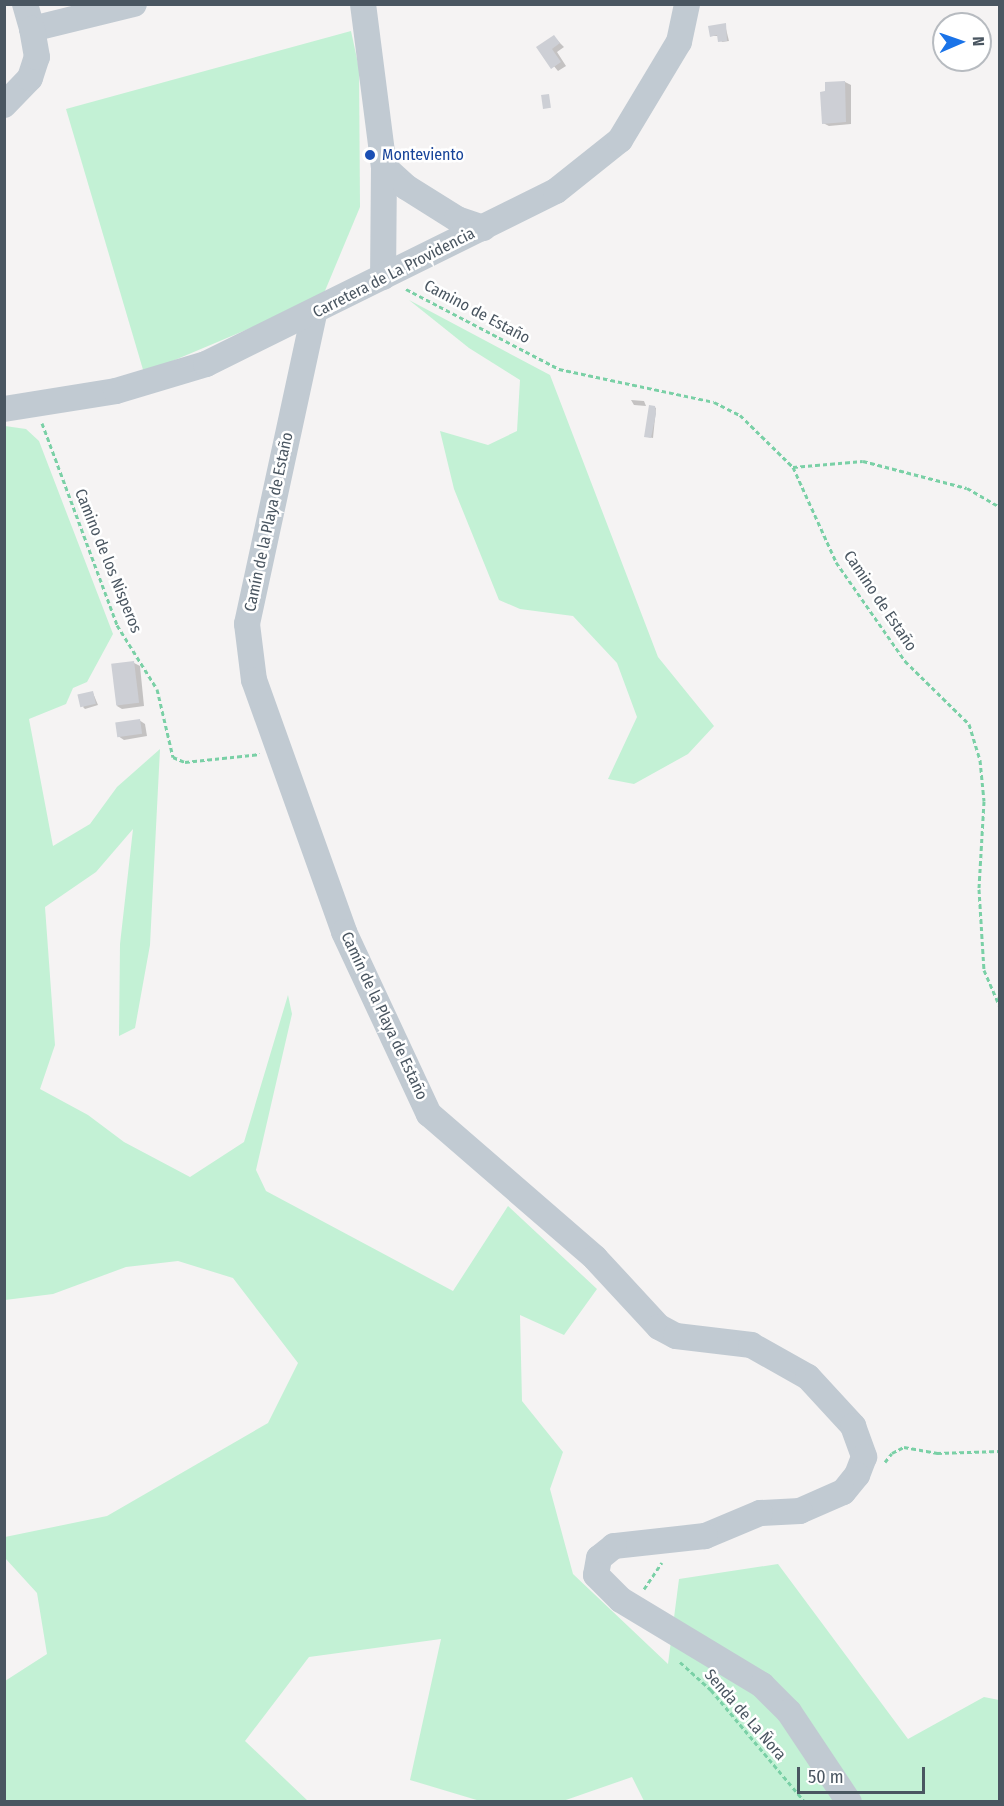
<!DOCTYPE html>
<meta charset="utf-8">
<style>
body{margin:0}
#map{position:relative;width:1004px;height:1806px;overflow:hidden;background:#f5f3f3;font-family:"Fira Sans Condensed",sans-serif}
div>[style]{position:absolute}
.green>*{inset:0;background:#c3f1d5}
.shadow>*{inset:0;background:#0003}
.building>*{inset:0;background:#cdcfd5;transform-origin:0 0}
.path>*{height:3px;margin-top:-1.5px;transform-origin:0;background:repeating-linear-gradient(90deg,#7ad0a6 0 4.5px,transparent 0 7.5px)}
.minor>*{height:26px;margin:-13px;padding:0 13px;transform-origin:13px;border-radius:13px;background:#c1cad2}
.dots>*{width:16px;height:16px;translate:-50% -50%;box-sizing:border-box;border:3px solid #fff;border-radius:50%}
span{translate:-50% -50%;white-space:nowrap;text-align:center;line-height:1.15;-webkit-text-stroke:5px #fff;paint-order:stroke}
.transit-label{font-size:16px;color:#164399}
.left{translate:0 -50%;text-align:left}
.street-label{font-size:16px;color:#4a5661}
.frame{position:absolute;inset:0;border:6px solid #4a5661;pointer-events:none}
.north{position:absolute;left:932px;top:12px;width:60px;height:60px;box-sizing:border-box;background:#fff;border:2px solid #b7bbc0;border-radius:50%;rotate:88deg;font-size:16px;font-weight:700;line-height:24px;text-align:center;color:#4a5661}
.north::after{content:'';display:block;margin:auto;width:21px;height:27px;background:#1a73e8;clip-path:polygon(50% 0,100% 100%,50% 72%,0 100%)}
.scale{position:absolute;left:797px;top:1767px;width:128px;height:27px;box-sizing:border-box;border:3px solid #4a5661;border-top:0;padding-left:8px;font-size:18px;line-height:21px;white-space:nowrap;color:#4a5661;-webkit-text-stroke:4px #fff;paint-order:stroke}
</style>
<div id="map">
<div class="green">
<i style="clip-path:polygon(351px 31px,359px 68px,360px 207px,322px 298px,144px 373px,66px 109px)"></i>
<i style="clip-path:polygon(409px 300px,550px 375px,658px 657px,714px 726px,688px 754px,634px 784px,608px 779px,637px 717px,617px 663px,573px 616px,520px 609px,499px 600px,454px 489px,440px 431px,488px 445px,517px 431px,520px 380px,469px 348px)"></i>
<i style="clip-path:polygon(5px 426px,26px 429px,39px 441px,113px 634px,87px 682px,73px 688px,66px 704px,29px 719px,53px 846px,90px 824px,117px 787px,160px 749px,150px 945px,135px 1028px,119px 1036px,120px 944px,133px 829px,96px 872px,45px 907px,55px 1045px,40px 1089px,88px 1115px,124px 1142px,190px 1177px,244px 1142px,288px 995px,292px 1014px,256px 1170px,266px 1191px,453px 1291px,508px 1206px,597px 1289px,564px 1335px,520px 1315px,522px 1401px,563px 1452px,550px 1489px,573px 1574px,668px 1664px,679px 1579px,778px 1564px,908px 1739px,984px 1697px,999px 1700px,999px 1801px,644px 1801px,632px 1777px,563px 1801px,480px 1801px,410px 1780px,441px 1639px,309px 1657px,245px 1741px,308px 1801px,5px 1801px,5px 1681px,47px 1654px,37px 1593px,5px 1558px,5px 1537px,107px 1516px,268px 1423px,298px 1363px,233px 1278px,178px 1261px,126px 1267px,53px 1294px,5px 1300px)"></i>
</div>
<div class="shadow">
<i style="clip-path:polygon(725px 25px,729px 41px,722px 42px,719px 36px,711px 36px)"></i>
<i style="clip-path:polygon(554px 37px,564px 47px,557px 52px,566px 66px,558px 71px,538px 47px)"></i>
<i style="clip-path:polygon(845px 82px,851px 85px,851px 124px,829px 126px,823px 123px)"></i>
<i style="clip-path:polygon(631px 400px,644px 401px,646px 406px,634px 405px)"></i>
<i style="clip-path:polygon(654px 407px,656px 408px,653px 438px,648px 437px)"></i>
<i style="clip-path:polygon(134px 663px,140px 666px,144px 706px,122px 709px,117px 706px)"></i>
<i style="clip-path:polygon(93px 693px,98px 705px,85px 709px,83px 707px)"></i>
<i style="clip-path:polygon(139px 720px,145px 724px,147px 736px,124px 740px,118px 736px)"></i>
</div>
<div class="building">
<i style="clip-path:polygon(726px 23px,727px 41px,718px 42px,717px 35px,710px 37px,708px 26px)"></i>
<i style="clip-path:polygon(554px 35px,560px 43px,552px 49px,561px 62px,551px 69px,536px 47px)"></i>
<i style="clip-path:polygon(845px 81px,846px 122px,822px 124px,820px 92px,825px 91px,825px 82px)"></i>
<i style="left:549px;top:94px;width:14px;height:8px;rotate:82deg"></i>
<i style="clip-path:polygon(649px 405px,655px 406px,656px 414px,651px 438px,644px 437px)"></i>
<i style="left:134px;top:661px;width:42px;height:23px;rotate:83deg"></i>
<i style="left:93px;top:691px;width:13px;height:16px;rotate:77deg"></i>
<i style="left:140px;top:719px;width:15px;height:25px;rotate:82deg"></i>
</div>
<div class="path">
<i style="left:406px;top:289px;width:173px;rotate:27.6deg"></i>
<i style="left:559px;top:369px;width:158px;rotate:12deg"></i>
<i style="left:714px;top:402px;width:29px;rotate:27deg"></i>
<i style="left:740px;top:415px;width:74px;rotate:44.5deg"></i>
<i style="left:793px;top:467px;width:104px;rotate:65.6deg"></i>
<i style="left:836px;top:562px;width:121px;rotate:55.1deg"></i>
<i style="left:905px;top:661px;width:90px;rotate:44.5deg"></i>
<i style="left:969px;top:724px;width:38px;rotate:73deg"></i>
<i style="left:980px;top:760px;width:41px;rotate:84.4deg"></i>
<i style="left:984px;top:801px;width:88px;rotate:93.3deg"></i>
<i style="left:979px;top:889px;width:81px;rotate:86.5deg"></i>
<i style="left:984px;top:970px;width:40px;rotate:66.6deg"></i>
<i style="left:42px;top:423px;width:215px;rotate:69.6deg"></i>
<i style="left:117px;top:625px;width:75px;rotate:58deg"></i>
<i style="left:157px;top:689px;width:70px;rotate:76.8deg"></i>
<i style="left:173px;top:757px;width:13px;rotate:23deg"></i>
<i style="left:185px;top:762px;width:75px;rotate:-6.1deg"></i>
<i style="left:793px;top:467px;width:70px;rotate:-4.9deg"></i>
<i style="left:863px;top:461px;width:107px;rotate:14.6deg"></i>
<i style="left:967px;top:488px;width:38px;rotate:30deg"></i>
<i style="left:885px;top:1462px;width:11px;rotate:-52deg"></i>
<i style="left:892px;top:1453px;width:13px;rotate:-27deg"></i>
<i style="left:904px;top:1447px;width:34px;rotate:10deg"></i>
<i style="left:937px;top:1453px;width:63px;rotate:-1.8deg"></i>
<i style="left:644px;top:1589px;width:32px;rotate:-56deg"></i>
<i style="left:680px;top:1662px;width:42px;rotate:42.1deg"></i>
<i style="left:711px;top:1690px;width:146px;rotate:50deg"></i>
</div>
<div class="minor">
<i style="left:25px;top:4px;width:26px;rotate:74deg"></i>
<i style="left:32px;top:29px;width:105px;rotate:-13.8deg"></i>
<i style="left:363px;top:4px;width:164px;rotate:82.7deg"></i>
<i style="left:384px;top:167px;width:110px;rotate:90.5deg"></i>
<i style="left:4px;top:105px;width:37px;rotate:-46deg"></i>
<i style="left:30px;top:78px;width:22px;rotate:-72deg"></i>
<i style="left:37px;top:57px;width:28px;rotate:-100deg"></i>
<i style="left:384px;top:167px;width:30px;rotate:42deg"></i>
<i style="left:406px;top:187px;width:60px;rotate:32.1deg"></i>
<i style="left:457px;top:219px;width:28px;rotate:19deg"></i>
<i style="left:314px;top:314px;width:317px;rotate:102.2deg"></i>
<i style="left:247px;top:624px;width:56px;rotate:82.9deg"></i>
<i style="left:254px;top:680px;width:268px;rotate:70.3deg"></i>
<i style="left:344px;top:932px;width:201px;rotate:65deg"></i>
<i style="left:429px;top:1114px;width:220px;rotate:40.9deg"></i>
<i style="left:595px;top:1258px;width:94px;rotate:47.2deg"></i>
<i style="left:659px;top:1327px;width:19px;rotate:28deg"></i>
<i style="left:676px;top:1336px;width:76px;rotate:6.8deg"></i>
<i style="left:751px;top:1345px;width:65px;rotate:29.3deg"></i>
<i style="left:808px;top:1377px;width:67px;rotate:47.4deg"></i>
<i style="left:853px;top:1426px;width:33px;rotate:70deg"></i>
<i style="left:864px;top:1457px;width:19px;rotate:111deg"></i>
<i style="left:857px;top:1475px;width:22px;rotate:129deg"></i>
<i style="left:843px;top:1492px;width:47px;rotate:156.2deg"></i>
<i style="left:800px;top:1511px;width:40px;rotate:177.1deg"></i>
<i style="left:760px;top:1513px;width:60px;rotate:157.3deg"></i>
<i style="left:705px;top:1536px;width:92px;rotate:173.7deg"></i>
<i style="left:614px;top:1546px;width:19px;rotate:141deg"></i>
<i style="left:599px;top:1558px;width:17px;rotate:100deg"></i>
<i style="left:596px;top:1575px;width:35px;rotate:45deg"></i>
<i style="left:621px;top:1600px;width:165px;rotate:31.1deg"></i>
<i style="left:762px;top:1685px;width:38px;rotate:45deg"></i>
<i style="left:789px;top:1712px;width:108px;rotate:56.3deg"></i>
<i style="left:4px;top:409px;width:113px;rotate:-9.1deg"></i>
<i style="left:116px;top:391px;width:94px;rotate:-16.7deg"></i>
<i style="left:206px;top:364px;width:390px;rotate:-26.3deg"></i>
<i style="left:556px;top:191px;width:82px;rotate:-38.6deg"></i>
<i style="left:620px;top:140px;width:114px;rotate:-59deg"></i>
<i style="left:679px;top:42px;width:39px;rotate:-78deg"></i>
</div>
<div class="dots">
<i style="left:370px;top:155px;background:#1a4fb4"></i>
</div>
<div class="transit-label">
<span class="left" style="left:382px;top:155px">Monteviento</span>
</div>
<div class="street-label">
<span style="left:394px;top:273px;rotate:-27deg">Carretera de La Providencia</span>
<span style="left:477px;top:312px;rotate:28deg">Camino de Estaño</span>
<span style="left:269px;top:522px;rotate:-78deg">Camín de la Playa de Estaño</span>
<span style="left:108px;top:561px;rotate:68deg">Camino de los Nisperos</span>
<span style="left:880px;top:601px;rotate:56deg">Camino de Estaño</span>
<span style="left:384px;top:1016px;rotate:65deg">Camín de la Playa de Estaño</span>
<span style="left:745px;top:1715px;rotate:49deg">Senda de La Ñora</span>
</div>
<div class="frame"></div>
<div class="north">N</div>
<div class="scale">50 m</div>
</div>
